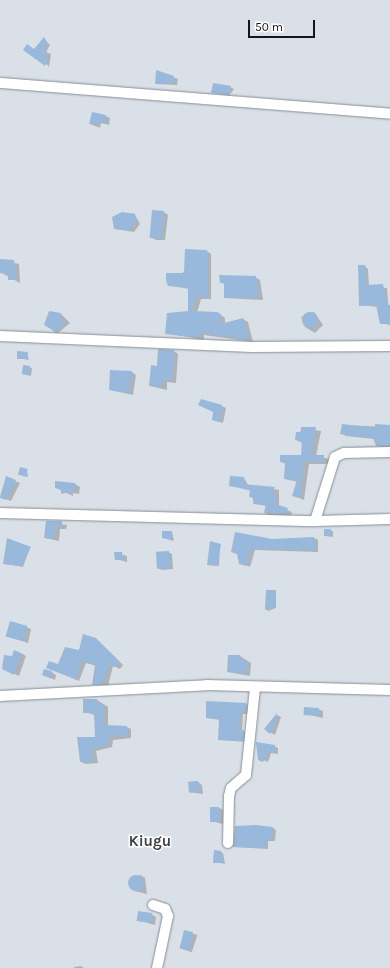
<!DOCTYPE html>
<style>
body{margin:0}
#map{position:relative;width:390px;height:968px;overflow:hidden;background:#dae0e7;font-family:Karla,sans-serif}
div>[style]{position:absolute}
.shadow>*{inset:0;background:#0003;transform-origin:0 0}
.building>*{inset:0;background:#98b9db;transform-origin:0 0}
.round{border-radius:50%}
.roads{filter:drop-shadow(0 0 1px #888e94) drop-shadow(0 0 1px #888e94)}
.minor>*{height:10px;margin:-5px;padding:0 5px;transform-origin:5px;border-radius:5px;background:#fff}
span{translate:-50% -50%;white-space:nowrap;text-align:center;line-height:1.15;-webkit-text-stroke:3px #fff;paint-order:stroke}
.quarter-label{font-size:15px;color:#3c4146;font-weight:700}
.scale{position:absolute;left:248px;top:20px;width:67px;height:18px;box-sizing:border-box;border:2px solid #141719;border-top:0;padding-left:5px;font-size:12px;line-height:14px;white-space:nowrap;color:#141719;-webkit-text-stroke:3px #fff;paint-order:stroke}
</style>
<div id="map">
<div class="shadow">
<i style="clip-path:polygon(44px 39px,50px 45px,46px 52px,51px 54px,49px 67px,34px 50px)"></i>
<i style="clip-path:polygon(157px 71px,178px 79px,177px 85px,156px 84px)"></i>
<i style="clip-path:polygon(230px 87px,234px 89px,229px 96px,212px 92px)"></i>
<i style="clip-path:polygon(105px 116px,110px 118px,109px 125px,101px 123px,100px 128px,90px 124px)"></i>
<i style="clip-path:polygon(164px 212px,168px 215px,165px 240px,156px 240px,152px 238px)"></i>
<i style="clip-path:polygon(134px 213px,140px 224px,134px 232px,115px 229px,113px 218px)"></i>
<i style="clip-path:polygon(207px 251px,211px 254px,211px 299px,201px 299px,197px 313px,221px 315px,225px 318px,225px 324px,243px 319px,248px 322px,253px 342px,204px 335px,204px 340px,166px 333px,189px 311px,189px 289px,169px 285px)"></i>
<i style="clip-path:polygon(0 260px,19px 264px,20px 283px,0 272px)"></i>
<i style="clip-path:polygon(365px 266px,368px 269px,369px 286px,387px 288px,390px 325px,381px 323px,378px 307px,360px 305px)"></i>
<i style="clip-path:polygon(255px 277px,260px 280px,263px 300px,225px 298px,225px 285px,221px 282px)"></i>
<i style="clip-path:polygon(314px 312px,323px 325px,315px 333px,305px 327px,301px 317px)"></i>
<i style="clip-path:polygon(61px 314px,70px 323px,57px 334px,46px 325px)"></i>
<i style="clip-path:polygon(174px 351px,178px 354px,176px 383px,167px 382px,167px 390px,150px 386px,158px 367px)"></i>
<i style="clip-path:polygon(27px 353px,29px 360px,18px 358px)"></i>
<i style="clip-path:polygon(24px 366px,32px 368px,31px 376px,23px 374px)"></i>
<i style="clip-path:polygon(132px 372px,136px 375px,133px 395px,110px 390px)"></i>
<i style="clip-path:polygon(222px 406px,226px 408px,223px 423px,213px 420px,214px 412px)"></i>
<i style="clip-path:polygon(343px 425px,390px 427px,390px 447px,380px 448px,374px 439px,346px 436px,342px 434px)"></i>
<i style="clip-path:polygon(302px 428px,321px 431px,316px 456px,329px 459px,329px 464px,309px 464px,304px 500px,294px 496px,298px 482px,285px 479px,286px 464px,281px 462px,302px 456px,302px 443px,296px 440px)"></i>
<i style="clip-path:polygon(27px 470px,28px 477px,22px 475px)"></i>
<i style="clip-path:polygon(6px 478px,20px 483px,11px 501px,0 497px)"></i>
<i style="clip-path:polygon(244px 478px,248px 485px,279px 490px,279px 507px,292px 512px,291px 516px,269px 515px,265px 513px,267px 506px,254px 504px,251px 491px,230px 485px)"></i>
<i style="clip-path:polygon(75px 484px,80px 487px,79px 494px,73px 493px,73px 496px,56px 488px)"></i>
<i style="clip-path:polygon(47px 522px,67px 525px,66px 529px,60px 529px,59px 541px,45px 538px)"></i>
<i style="clip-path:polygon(325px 530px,333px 531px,333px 537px,325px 536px)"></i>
<i style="clip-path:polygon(172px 532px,174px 541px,163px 538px)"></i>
<i style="clip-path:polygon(314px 538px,318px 540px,318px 552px,255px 550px,250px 567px,240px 563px,238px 554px,232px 551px,272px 540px)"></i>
<i style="clip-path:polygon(220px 545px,219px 566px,210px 565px,208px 564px)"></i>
<i style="clip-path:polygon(30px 548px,23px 567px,6px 564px)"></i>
<i style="clip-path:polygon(168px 552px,172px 554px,173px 569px,162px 570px,158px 568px)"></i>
<i style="clip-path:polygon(115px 553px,127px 556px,127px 562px,116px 559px)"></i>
<i style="clip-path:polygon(276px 591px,276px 608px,268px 611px,266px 609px)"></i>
<i style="clip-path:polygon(26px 627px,31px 629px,28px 643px,8px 636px)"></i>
<i style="clip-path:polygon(96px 639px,123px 665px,120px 669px,113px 666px,108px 686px,93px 684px,96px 666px,86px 663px,79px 681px,48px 668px,58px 666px)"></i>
<i style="clip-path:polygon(21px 653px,26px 656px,19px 676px,8px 671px,13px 658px)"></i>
<i style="clip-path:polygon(240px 656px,251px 663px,250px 676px,228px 672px)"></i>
<i style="clip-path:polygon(52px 672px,56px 675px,55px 680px,43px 675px)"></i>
<i style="clip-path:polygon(97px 700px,108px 707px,108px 727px,127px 727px,131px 729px,131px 738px,113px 740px,112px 747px,96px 751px,98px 763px,86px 764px,81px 762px,79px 738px,96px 738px,95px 715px,84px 712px)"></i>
<i style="clip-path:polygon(246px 704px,250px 706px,250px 714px,243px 714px,242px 731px,248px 733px,247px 742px,219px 740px,220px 720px,207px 718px)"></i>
<i style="clip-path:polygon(318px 709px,323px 711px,323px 718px,305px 714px)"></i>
<i style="clip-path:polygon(277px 715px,281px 717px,275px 735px,265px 729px)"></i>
<i style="clip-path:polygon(274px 746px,278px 748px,278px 754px,271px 753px,268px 762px,258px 758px)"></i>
<i style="clip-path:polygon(198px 782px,202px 785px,203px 794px,190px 792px)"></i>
<i style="clip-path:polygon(219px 808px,224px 810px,223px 824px,211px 821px)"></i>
<i style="clip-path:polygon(273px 828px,276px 830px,275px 841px,268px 841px,268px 849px,234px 847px)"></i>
<i style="clip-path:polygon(221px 852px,223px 853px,225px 864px,215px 862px)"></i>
<i style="clip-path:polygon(140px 875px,145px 878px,147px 894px,134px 891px,130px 879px)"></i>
<i style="clip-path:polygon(151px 914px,156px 917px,155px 925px,137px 920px)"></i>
<i style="left:185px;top:931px;width:13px;height:18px;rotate:18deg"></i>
<i style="clip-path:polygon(81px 966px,84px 968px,74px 968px,74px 967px)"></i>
</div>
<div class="building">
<i style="clip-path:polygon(44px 37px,47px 42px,43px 49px,47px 51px,44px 58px,48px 61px,45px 66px,23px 50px,27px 44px,34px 49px)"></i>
<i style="clip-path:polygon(156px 70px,174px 76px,173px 83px,155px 84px)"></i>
<i style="clip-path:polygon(213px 83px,231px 86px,228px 95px,211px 93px)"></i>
<i style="clip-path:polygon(92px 112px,106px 115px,104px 123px,89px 124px)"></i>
<i style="left:152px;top:210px;width:12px;height:28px;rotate:5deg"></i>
<i style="clip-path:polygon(122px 212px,135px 214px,136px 221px,129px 230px,114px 229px,112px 217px)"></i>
<i style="clip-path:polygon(185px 249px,207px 250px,207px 297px,196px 297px,192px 311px,217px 312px,221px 314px,220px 324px,243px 318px,249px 340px,209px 334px,200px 334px,200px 338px,165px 334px,167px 313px,188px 311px,188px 288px,168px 286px,166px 280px,166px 273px,184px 273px)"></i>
<i style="clip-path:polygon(0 259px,14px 260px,16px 280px,8px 280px,8px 273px,0 273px)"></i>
<i style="clip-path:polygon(358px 265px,365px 265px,365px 285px,383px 284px,387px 305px,390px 305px,390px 324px,380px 324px,376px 305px,359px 306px)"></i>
<i style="clip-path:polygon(219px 275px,256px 276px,259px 298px,224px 298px,224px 283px,220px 283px)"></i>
<i style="clip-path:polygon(49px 311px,61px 313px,60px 319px,66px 320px,56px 332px,44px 325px)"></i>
<i class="round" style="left:302px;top:312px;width:16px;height:16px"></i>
<i style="clip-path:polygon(158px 349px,174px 350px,172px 381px,163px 380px,162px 387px,149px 386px,151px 365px,157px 366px)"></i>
<i style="clip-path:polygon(17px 351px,28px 352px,27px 359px,17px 359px)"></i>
<i style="left:23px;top:365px;width:7px;height:9px;rotate:8deg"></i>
<i style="clip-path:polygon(110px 370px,132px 371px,129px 393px,109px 390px)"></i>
<i style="clip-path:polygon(201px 399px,222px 405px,219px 422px,212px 420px,213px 412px,198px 405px)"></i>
<i style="clip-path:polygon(342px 424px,375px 428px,375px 424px,390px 425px,390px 446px,376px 446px,373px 438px,340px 434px)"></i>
<i style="clip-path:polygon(301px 427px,316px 427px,311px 455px,324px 455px,324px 462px,304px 462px,300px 498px,292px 496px,297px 480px,284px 479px,285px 462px,280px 462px,280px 455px,301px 455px,302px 441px,295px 440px,296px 432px,301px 432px)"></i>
<i style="left:20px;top:467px;width:8px;height:8px;rotate:14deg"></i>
<i style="clip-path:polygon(6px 476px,16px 480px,6px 500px,0 498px)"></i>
<i style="clip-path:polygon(230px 476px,244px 477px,244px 484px,275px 487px,272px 494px,277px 496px,275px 504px,288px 508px,286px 514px,264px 513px,266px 504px,253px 504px,255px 498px,249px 497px,250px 490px,229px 486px)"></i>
<i style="clip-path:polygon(55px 481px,75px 483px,74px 491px,61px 494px,61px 489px,55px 488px)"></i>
<i style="clip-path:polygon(46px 521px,62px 521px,62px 527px,55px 527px,54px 539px,44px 538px)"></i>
<i style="left:324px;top:529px;width:7px;height:7px"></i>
<i style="clip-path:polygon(162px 531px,172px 531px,172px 540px,162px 538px)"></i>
<i style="clip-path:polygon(235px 532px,272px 539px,314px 537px,315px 550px,250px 549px,246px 566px,239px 564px,237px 554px,231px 552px)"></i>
<i style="clip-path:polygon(7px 538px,31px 547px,21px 566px,3px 564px)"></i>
<i style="clip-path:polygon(210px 541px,221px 544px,217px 566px,207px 565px)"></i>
<i style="left:169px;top:551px;width:17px;height:13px;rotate:87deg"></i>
<i style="clip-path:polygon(114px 552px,122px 552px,123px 560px,115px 560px)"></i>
<i style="clip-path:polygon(266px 590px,276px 590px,275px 607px,265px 610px)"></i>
<i style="left:10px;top:621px;width:18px;height:16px;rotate:16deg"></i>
<i style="clip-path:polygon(83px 634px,96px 638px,119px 661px,116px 667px,108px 665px,103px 684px,92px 685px,95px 665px,81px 661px,75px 679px,46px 668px,49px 661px,58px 664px,65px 647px,79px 650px)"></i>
<i style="clip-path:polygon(14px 650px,21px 653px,14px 675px,2px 669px,4px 655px,12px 656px)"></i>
<i style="clip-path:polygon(228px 655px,240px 655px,240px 659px,247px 660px,246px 674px,227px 672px)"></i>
<i style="clip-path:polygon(44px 669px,52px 671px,50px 678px,42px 675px)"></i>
<i style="clip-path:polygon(83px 699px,97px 699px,97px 704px,104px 704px,104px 725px,127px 726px,127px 736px,115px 735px,108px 738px,108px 745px,92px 749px,94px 760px,80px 762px,77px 737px,95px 737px,94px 713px,83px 713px)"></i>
<i style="clip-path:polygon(206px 701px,246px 703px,246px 712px,240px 712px,238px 730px,244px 730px,243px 741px,218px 740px,219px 719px,206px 718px)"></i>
<i style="left:304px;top:707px;width:15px;height:8px;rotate:4deg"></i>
<i style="clip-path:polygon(277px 713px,274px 728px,270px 734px,264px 729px)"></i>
<i style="clip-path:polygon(256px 742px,275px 745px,274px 753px,268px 752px,263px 762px,258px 760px)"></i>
<i style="left:198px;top:781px;width:11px;height:10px;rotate:85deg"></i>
<i style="left:210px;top:807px;width:9px;height:15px"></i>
<i style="clip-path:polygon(256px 825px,273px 827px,272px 840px,265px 839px,265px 848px,233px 847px,235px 826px)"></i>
<i style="clip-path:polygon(214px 850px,221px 851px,223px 863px,213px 863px)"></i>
<i class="round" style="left:128px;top:875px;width:16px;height:16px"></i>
<i style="left:138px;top:911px;width:14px;height:10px;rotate:8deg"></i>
<i style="left:184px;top:930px;width:9px;height:19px;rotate:13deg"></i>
</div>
<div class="roads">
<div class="minor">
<i style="left:0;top:83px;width:391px;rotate:4.5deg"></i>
<i style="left:0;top:336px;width:252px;rotate:2.5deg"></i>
<i style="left:252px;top:347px;width:138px;rotate:-0.4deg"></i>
<i style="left:0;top:513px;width:315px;rotate:1.5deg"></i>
<i style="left:315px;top:521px;width:75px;rotate:-1.5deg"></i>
<i style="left:315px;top:521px;width:67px;rotate:-72.6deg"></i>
<i style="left:335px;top:457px;width:10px;rotate:-24deg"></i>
<i style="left:344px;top:453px;width:46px;rotate:-1.2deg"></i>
<i style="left:0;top:696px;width:207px;rotate:-3deg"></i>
<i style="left:207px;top:685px;width:183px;rotate:1.6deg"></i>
<i style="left:228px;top:843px;width:47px;rotate:-88.8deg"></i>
<i style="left:229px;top:796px;width:8px;rotate:-76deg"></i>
<i style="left:231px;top:788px;width:20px;rotate:-41deg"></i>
<i style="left:246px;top:775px;width:87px;rotate:-84.1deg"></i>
<i style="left:153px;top:905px;width:13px;rotate:18deg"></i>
<i style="left:165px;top:909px;width:8px;rotate:67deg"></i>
<i style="left:168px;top:916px;width:53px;rotate:101.9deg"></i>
</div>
</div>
<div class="quarter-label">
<span style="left:150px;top:842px">Kiugu</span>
</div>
<div class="scale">50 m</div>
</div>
